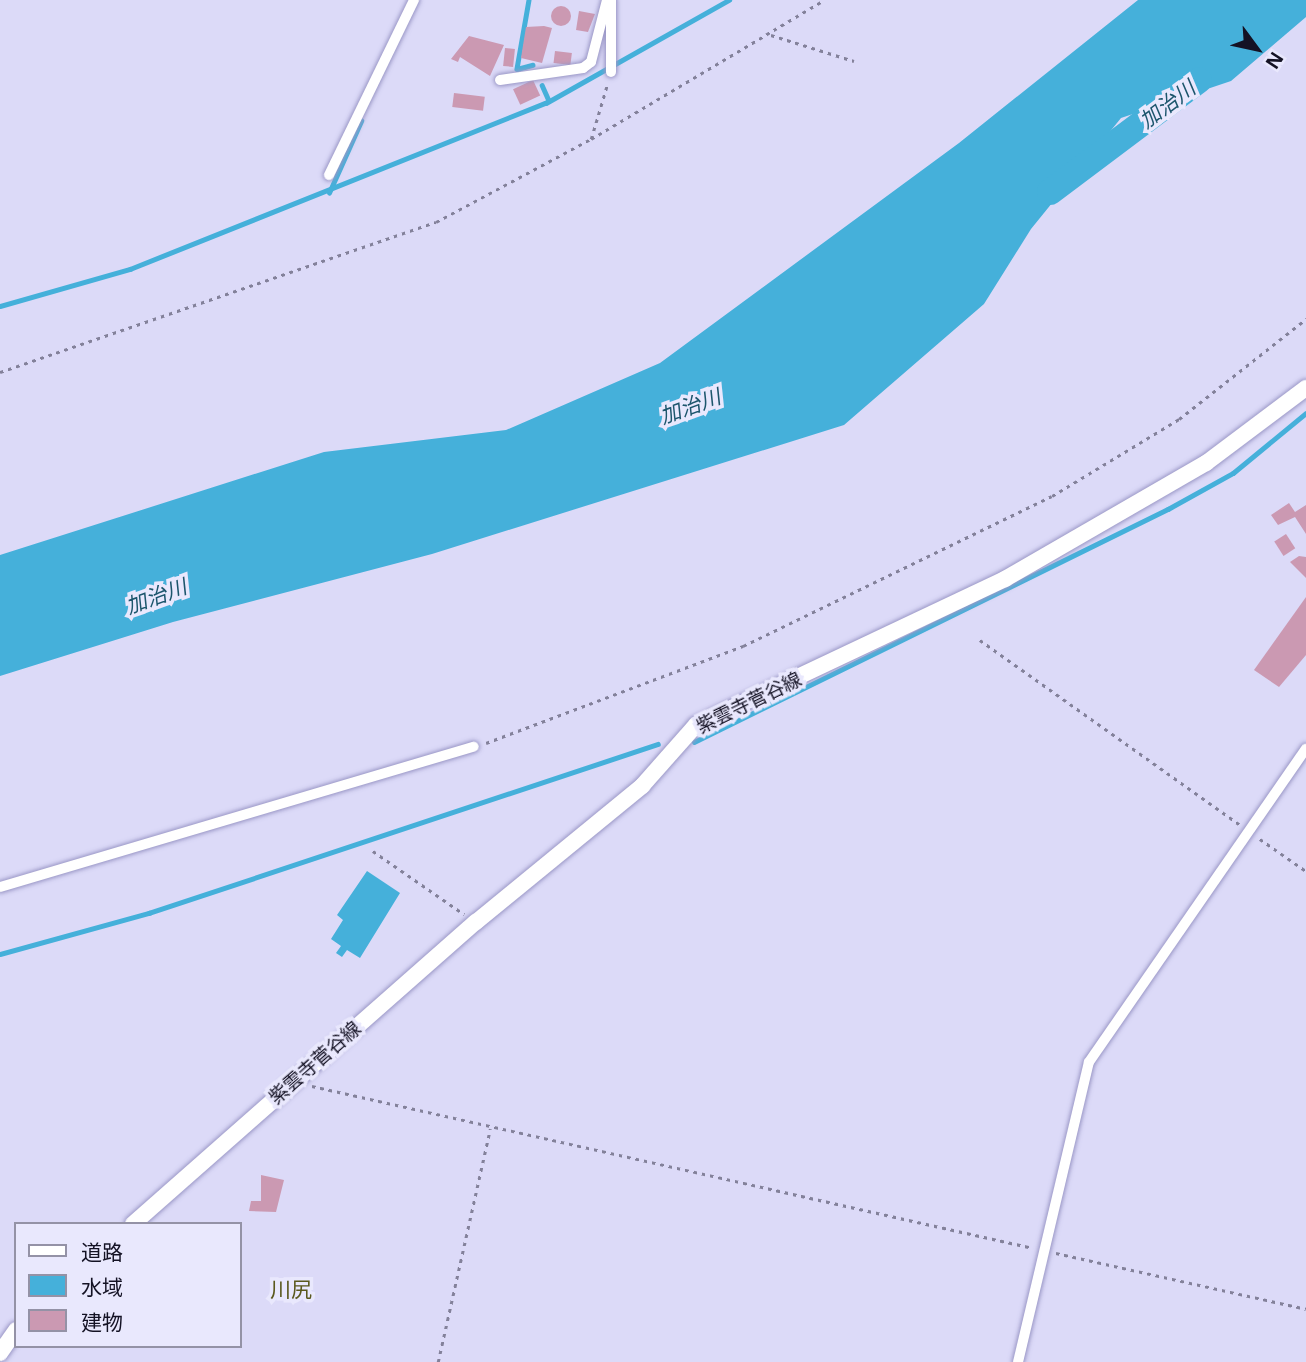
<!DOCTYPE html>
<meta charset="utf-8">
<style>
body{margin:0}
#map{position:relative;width:1306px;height:1362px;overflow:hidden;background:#dcdaf8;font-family:"Noto Sans","Noto Sans JP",sans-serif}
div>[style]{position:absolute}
.water>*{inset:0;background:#45b0da}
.stream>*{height:4.5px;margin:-2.25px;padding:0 2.25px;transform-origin:2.25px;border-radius:2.25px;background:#45b0da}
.river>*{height:26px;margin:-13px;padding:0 13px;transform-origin:13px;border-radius:13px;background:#45b0da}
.building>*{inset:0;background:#cb99b2;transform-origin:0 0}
.round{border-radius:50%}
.path>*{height:2.5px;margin-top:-1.25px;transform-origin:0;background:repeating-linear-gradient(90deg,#83819a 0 3.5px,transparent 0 8.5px)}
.roads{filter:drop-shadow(0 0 2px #9a97c6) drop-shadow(0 0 2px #9a97c6)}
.street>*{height:10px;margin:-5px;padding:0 5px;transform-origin:5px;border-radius:5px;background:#fff}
.secondary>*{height:16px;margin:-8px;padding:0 8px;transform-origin:8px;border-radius:8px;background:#fff}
span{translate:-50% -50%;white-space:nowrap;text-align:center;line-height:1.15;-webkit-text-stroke:7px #e9e8fd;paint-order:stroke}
.street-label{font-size:19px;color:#141224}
.water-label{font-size:21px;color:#1d566d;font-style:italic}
.neighbourhood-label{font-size:21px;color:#5b591e}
.legend{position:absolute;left:14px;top:1222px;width:228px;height:126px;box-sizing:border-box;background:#e9e8fd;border:2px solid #9492a6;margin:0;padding:9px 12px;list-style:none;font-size:21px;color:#141224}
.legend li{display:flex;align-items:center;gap:14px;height:35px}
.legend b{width:35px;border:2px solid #9492a6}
.north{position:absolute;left:1222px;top:14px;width:70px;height:70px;-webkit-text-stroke:5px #e9e8fd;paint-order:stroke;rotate:123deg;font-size:19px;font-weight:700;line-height:28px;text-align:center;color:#141224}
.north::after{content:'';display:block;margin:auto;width:24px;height:32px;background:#141224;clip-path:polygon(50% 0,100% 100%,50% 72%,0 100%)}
</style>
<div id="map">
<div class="water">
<i style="clip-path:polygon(1138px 0,1306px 0,1306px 17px,1231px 81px,1121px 118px,1031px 229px,984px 304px,844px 425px,432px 554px,173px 622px,0 676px,0 555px,324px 452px,506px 430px,660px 363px,959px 143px)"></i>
<i style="clip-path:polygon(367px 871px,400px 893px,360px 958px,347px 950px,342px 957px,336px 953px,341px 946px,331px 939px,343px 920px,337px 915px)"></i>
</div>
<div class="stream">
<i style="left:529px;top:0;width:70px;rotate:99.9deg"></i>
<i style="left:517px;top:69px;width:16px;rotate:-15deg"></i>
<i style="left:542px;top:85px;width:17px;rotate:66deg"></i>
<i style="left:329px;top:193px;width:79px;rotate:-66deg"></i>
<i style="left:0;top:306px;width:135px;rotate:-15.9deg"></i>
<i style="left:130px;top:269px;width:448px;rotate:-21.8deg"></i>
<i style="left:546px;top:103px;width:210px;rotate:-29.4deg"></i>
<i style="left:694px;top:742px;width:528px;rotate:-26.18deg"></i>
<i style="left:1168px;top:509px;width:74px;rotate:-29deg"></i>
<i style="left:1233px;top:473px;width:94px;rotate:-39.4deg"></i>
<i style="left:0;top:954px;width:155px;rotate:-15.4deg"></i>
<i style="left:149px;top:913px;width:536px;rotate:-18.37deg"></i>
</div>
<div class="river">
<i style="left:1050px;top:192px;width:186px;rotate:-36.9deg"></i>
</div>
<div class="building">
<i class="round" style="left:551px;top:6px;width:20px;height:20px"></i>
<i style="clip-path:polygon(579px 11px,595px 14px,588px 32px,576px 30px)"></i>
<i style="clip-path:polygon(544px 26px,552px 28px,542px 63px,521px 58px,526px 27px)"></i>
<i style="clip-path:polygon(469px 36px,504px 45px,490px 76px,460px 57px,458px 62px,451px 59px)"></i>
<i style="left:505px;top:48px;width:10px;height:18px;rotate:6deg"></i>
<i style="left:555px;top:51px;width:17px;height:12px;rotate:7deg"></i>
<i style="left:533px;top:80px;width:17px;height:22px;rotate:65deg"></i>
<i style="left:454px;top:93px;width:31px;height:14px;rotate:7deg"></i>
<i style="clip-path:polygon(1289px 503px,1295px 512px,1306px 505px,1306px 534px,1295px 517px,1278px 525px,1271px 515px)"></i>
<i style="left:1286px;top:534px;width:17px;height:14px;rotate:57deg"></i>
<i style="clip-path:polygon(1299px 556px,1306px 557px,1306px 578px,1290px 562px)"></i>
<i style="clip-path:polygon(1306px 597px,1306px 655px,1279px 687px,1254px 670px)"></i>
<i style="clip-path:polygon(261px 1175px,284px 1180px,276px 1212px,249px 1211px,251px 1201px,261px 1201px)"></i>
</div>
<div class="path">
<i style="left:771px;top:35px;width:87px;rotate:17.4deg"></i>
<i style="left:591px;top:139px;width:59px;rotate:-73.4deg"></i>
<i style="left:0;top:372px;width:461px;rotate:-19deg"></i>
<i style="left:436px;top:222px;width:176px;rotate:-28.2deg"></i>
<i style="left:591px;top:139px;width:271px;rotate:-30.8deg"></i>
<i style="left:980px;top:640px;width:319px;rotate:35.4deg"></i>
<i style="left:486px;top:743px;width:275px;rotate:-20.7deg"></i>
<i style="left:743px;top:646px;width:343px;rotate:-25.9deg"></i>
<i style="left:1052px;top:496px;width:149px;rotate:-31.2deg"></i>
<i style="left:1179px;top:419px;width:162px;rotate:-38.2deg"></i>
<i style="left:1260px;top:839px;width:56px;rotate:34.8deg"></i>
<i style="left:373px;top:851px;width:111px;rotate:34.7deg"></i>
<i style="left:312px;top:1086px;width:739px;rotate:12.66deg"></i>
<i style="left:1056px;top:1253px;width:256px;rotate:12.6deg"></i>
<i style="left:438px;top:1362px;width:239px;rotate:-77.4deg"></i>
</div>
<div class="roads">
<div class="street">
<i style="left:611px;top:72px;width:72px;rotate:-90deg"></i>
<i style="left:500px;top:80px;width:84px;rotate:-8.2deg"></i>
<i style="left:583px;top:68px;width:10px;rotate:-37deg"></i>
<i style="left:591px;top:62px;width:64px;rotate:-75.5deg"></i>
<i style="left:329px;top:175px;width:195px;rotate:-64.1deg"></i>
<i style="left:0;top:887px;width:494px;rotate:-16.5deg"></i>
<i style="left:1018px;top:1362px;width:308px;rotate:-76.7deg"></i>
<i style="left:1089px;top:1062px;width:381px;rotate:-55.3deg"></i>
</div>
<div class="secondary">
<i style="left:133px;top:1224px;width:457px;rotate:-41.4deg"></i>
<i style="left:476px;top:922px;width:215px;rotate:-39.3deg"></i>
<i style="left:642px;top:786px;width:81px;rotate:-48.5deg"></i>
<i style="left:696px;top:725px;width:342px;rotate:-25.3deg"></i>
<i style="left:1005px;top:579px;width:232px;rotate:-30deg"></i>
<i style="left:1206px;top:463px;width:125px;rotate:-36.9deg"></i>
<i style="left:0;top:1353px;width:28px;rotate:-55deg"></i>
</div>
</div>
<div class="street-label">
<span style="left:749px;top:703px;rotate:-26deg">紫雲寺菅谷線</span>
<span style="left:315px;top:1063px;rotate:-41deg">紫雲寺菅谷線</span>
</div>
<div class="water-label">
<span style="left:1167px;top:104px;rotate:-37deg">加治川</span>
<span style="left:690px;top:406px;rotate:-20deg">加治川</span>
<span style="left:156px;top:596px;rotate:-20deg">加治川</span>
</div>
<div class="neighbourhood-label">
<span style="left:291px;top:1289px">川尻</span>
</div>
<ul class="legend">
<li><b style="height:9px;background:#fff"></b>道路</li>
<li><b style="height:19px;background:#45b0da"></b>水域</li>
<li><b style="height:19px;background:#cb99b2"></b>建物</li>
</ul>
<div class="north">N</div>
</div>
